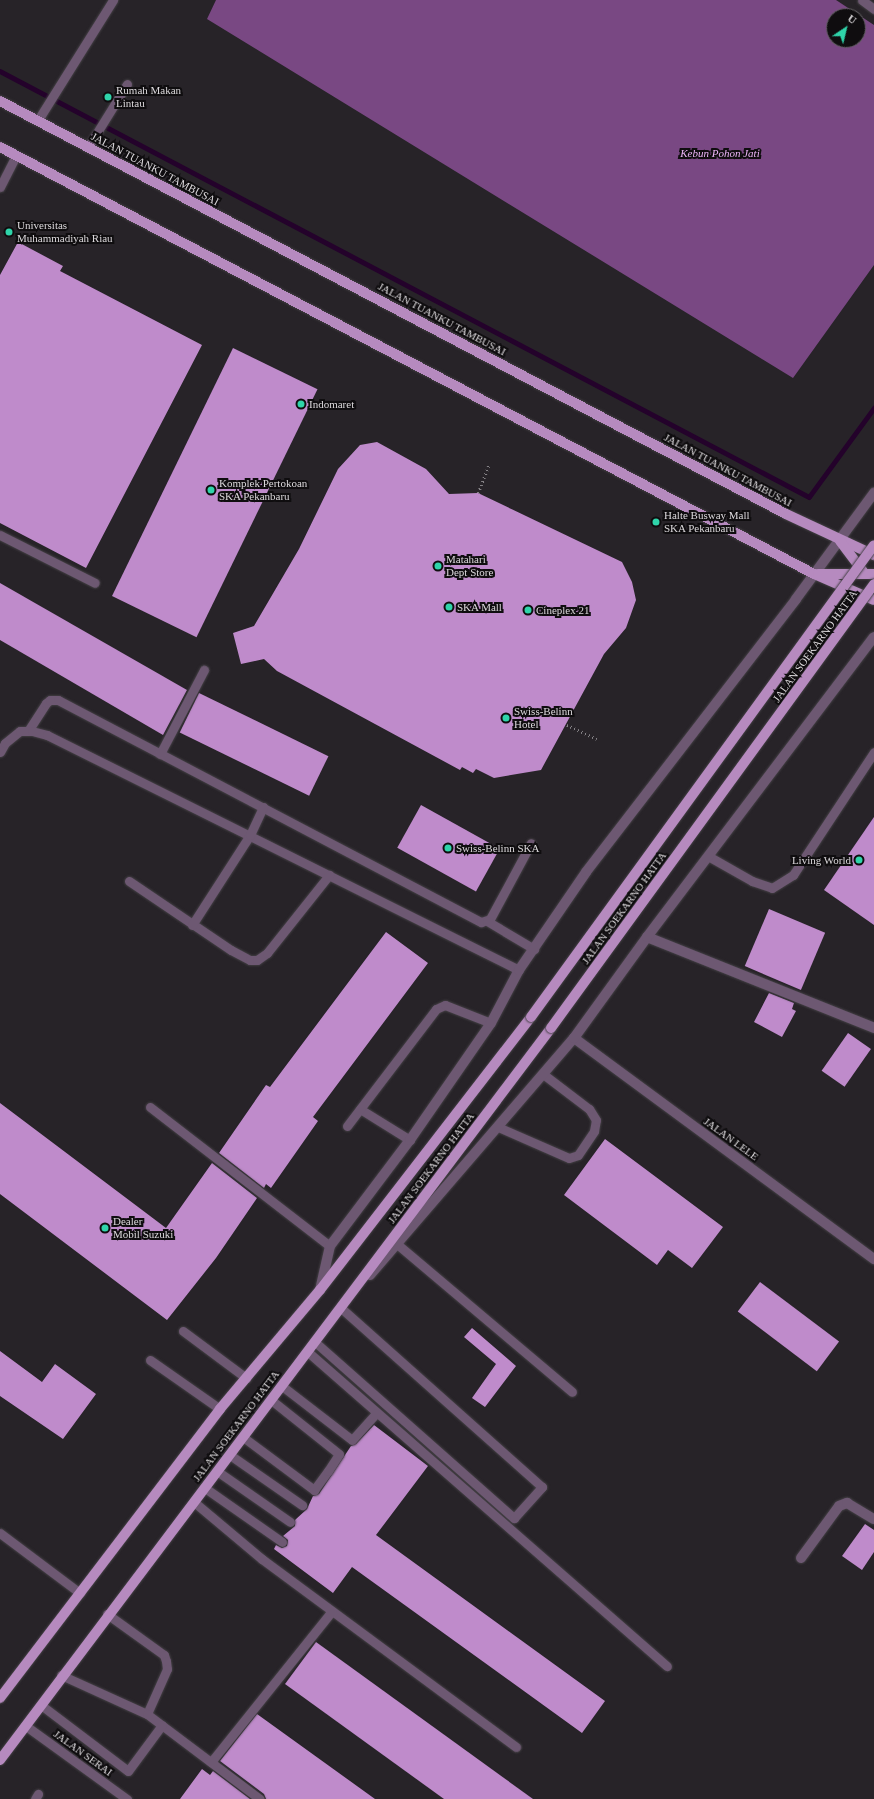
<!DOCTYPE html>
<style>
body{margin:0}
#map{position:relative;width:874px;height:1799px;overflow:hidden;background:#272328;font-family:Georgia,serif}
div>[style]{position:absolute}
.forest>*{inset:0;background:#794883}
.stream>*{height:4.5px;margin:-2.25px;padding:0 2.25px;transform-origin:2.25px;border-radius:2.25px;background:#24022b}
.building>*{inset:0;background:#bf8bcb;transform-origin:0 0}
.path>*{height:2.5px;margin-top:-1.25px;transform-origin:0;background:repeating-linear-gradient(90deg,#858286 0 1px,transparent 0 4px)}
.roads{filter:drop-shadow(0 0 1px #444045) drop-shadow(0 0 1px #444045)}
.service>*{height:9px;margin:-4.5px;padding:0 4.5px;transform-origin:4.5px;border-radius:4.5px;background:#6d5872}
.minor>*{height:10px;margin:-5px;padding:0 5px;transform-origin:5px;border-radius:5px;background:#6d5872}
.tertiary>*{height:10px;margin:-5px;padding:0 5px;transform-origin:5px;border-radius:5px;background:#6d5872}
.primary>*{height:10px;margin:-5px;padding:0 5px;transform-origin:5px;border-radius:5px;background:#b68abf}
.bridges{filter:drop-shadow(0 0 1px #444045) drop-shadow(0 0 1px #444045)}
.primary-bridge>*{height:10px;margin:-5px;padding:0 5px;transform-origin:5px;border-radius:5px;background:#b68abf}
.dots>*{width:11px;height:11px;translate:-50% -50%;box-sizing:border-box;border:2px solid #0f0d0f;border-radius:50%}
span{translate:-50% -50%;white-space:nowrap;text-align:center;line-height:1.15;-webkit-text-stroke:4px #0f0d0f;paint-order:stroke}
.poi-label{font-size:11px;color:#dcd9dc}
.left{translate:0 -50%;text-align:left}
.right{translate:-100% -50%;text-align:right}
.park-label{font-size:11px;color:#ecb4f8;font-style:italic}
.street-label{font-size:11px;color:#dcd9dc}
.north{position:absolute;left:826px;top:8px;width:40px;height:40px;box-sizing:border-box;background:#0f0d0f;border:1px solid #615f61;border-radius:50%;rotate:35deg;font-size:11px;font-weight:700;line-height:16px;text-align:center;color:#dcd9dc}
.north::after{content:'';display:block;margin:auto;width:14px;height:18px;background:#2fd4aa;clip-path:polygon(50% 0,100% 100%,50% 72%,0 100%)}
</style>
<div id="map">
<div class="forest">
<i style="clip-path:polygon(evenodd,216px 0,836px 0,874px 25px,874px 265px,793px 378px,207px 19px,216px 0,834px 16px,858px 16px,858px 40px,834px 40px,834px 16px)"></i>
</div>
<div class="stream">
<i style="left:0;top:71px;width:914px;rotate:27.77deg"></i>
<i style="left:809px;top:497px;width:110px;rotate:-53.9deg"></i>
</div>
<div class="building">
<i style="clip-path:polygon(18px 242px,63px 266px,60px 271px,202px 345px,86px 568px,0 523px,0 275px)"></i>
<i style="left:233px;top:348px;width:94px;height:276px;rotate:26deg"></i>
<i style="clip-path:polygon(377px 442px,426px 469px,449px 494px,478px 493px,622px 562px,632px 582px,636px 600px,626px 628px,604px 654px,541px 770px,494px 778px,476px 769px,473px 773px,462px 767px,460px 770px,277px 671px,264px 659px,241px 664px,233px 633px,254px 626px,299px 549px,338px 469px,360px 445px)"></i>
<i style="clip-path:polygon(0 583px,187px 690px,163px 735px,0 640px)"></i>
<i style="left:199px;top:693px;width:144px;height:44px;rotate:26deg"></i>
<i style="left:421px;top:805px;width:90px;height:49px;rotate:29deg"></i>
<i style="clip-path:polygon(874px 817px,874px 925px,824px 890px)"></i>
<i style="left:769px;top:909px;width:61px;height:62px;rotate:23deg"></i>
<i style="clip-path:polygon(386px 932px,428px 963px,313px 1117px,318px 1121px,271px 1188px,266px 1184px,264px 1188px,219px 1153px,266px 1085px,270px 1087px)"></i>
<i style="clip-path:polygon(769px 993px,794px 1003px,792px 1009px,796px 1011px,782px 1037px,754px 1022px)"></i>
<i style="left:848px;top:1033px;width:28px;height:46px;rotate:35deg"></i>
<i style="clip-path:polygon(0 1103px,166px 1228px,212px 1163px,257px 1198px,216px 1258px,167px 1320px,0 1194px)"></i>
<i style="clip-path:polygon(605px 1139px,723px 1227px,692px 1268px,668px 1250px,657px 1265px,564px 1195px)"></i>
<i style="left:760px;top:1282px;width:99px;height:37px;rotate:37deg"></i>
<i style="clip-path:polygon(472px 1328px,516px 1366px,485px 1407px,472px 1398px,496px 1364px,464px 1337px)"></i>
<i style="clip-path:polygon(0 1351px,42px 1382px,55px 1364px,96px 1394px,63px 1439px,0 1396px)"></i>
<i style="clip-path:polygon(374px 1425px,428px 1466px,376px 1535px,605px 1701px,582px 1733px,352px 1567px,333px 1593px,274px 1549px,276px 1545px,282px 1548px,287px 1546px,288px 1540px,283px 1536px,295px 1526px,295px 1520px,307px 1509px,313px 1496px,319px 1494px,351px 1446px,356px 1444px)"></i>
<i style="clip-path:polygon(865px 1524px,874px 1530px,874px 1552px,862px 1570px,842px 1556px)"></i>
<i style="clip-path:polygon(316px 1642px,533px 1799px,444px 1799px,285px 1684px)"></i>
<i style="clip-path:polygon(257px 1714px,375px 1799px,266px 1799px,264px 1794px,220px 1761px)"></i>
<i style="clip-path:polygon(202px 1769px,210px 1775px,213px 1771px,250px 1799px,180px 1799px)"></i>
</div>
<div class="path">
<i style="left:478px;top:493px;width:31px;rotate:-69deg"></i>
<i style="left:567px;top:725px;width:33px;rotate:25deg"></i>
</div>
<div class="roads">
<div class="service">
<i style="left:862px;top:0;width:15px;rotate:37deg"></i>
<i style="left:38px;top:120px;width:142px;rotate:-58deg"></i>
<i style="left:88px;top:147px;width:74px;rotate:-58.2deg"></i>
<i style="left:0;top:187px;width:35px;rotate:-63deg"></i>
<i style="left:0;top:535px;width:106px;rotate:26.8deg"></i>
<i style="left:28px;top:731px;width:33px;rotate:-57deg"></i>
<i style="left:46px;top:703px;width:5px;rotate:-37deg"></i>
<i style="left:50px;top:700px;width:8px"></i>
<i style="left:58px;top:700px;width:478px;rotate:27.7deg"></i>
<i style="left:481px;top:922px;width:9px;rotate:-18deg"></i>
<i style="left:490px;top:919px;width:86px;rotate:-61.7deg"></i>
<i style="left:0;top:752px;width:10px;rotate:-61deg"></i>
<i style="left:5px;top:743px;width:19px;rotate:-39deg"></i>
<i style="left:20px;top:731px;width:12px"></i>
<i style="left:32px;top:731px;width:16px;rotate:15deg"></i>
<i style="left:47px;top:735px;width:527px;rotate:26.47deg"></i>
<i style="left:160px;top:754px;width:95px;rotate:-62.4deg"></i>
<i style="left:708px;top:856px;width:51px;rotate:29.6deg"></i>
<i style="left:752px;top:881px;width:21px;rotate:19deg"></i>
<i style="left:772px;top:888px;width:25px;rotate:-32deg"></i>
<i style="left:793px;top:875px;width:147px;rotate:-56.6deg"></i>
<i style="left:129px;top:881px;width:123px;rotate:34.1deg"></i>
<i style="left:231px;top:950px;width:21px;rotate:28deg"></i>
<i style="left:250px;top:960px;width:7px"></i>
<i style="left:257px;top:960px;width:12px;rotate:-35deg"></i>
<i style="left:267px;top:953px;width:100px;rotate:-51.5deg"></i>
<i style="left:487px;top:921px;width:55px;rotate:30.8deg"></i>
<i style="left:192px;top:925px;width:107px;rotate:-57.2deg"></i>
<i style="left:250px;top:835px;width:31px;rotate:-65deg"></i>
<i style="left:150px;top:1107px;width:227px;rotate:37.7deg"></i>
<i style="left:360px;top:1109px;width:59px;rotate:31.8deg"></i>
<i style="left:347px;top:1126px;width:147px;rotate:-52.7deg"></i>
<i style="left:436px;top:1009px;width:10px;rotate:-24deg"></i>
<i style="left:445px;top:1005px;width:49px;rotate:21.4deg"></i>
<i style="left:498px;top:1127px;width:77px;rotate:23.6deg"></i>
<i style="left:569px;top:1158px;width:9px;rotate:-18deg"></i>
<i style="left:578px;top:1155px;width:29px;rotate:-56deg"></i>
<i style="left:594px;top:1131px;width:11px;rotate:-80deg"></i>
<i style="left:596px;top:1120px;width:13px;rotate:-122deg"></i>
<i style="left:589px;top:1109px;width:58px;rotate:-142.7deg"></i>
<i style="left:397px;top:1244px;width:229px;rotate:40.2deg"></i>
<i style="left:183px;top:1331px;width:79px;rotate:36.7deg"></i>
<i style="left:315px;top:1342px;width:266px;rotate:41.5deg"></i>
<i style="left:514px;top:1518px;width:42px;rotate:-47.9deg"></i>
<i style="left:542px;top:1487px;width:269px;rotate:-138.3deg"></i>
<i style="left:308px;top:1352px;width:477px;rotate:41.2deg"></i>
<i style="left:150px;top:1360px;width:85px;rotate:35deg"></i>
<i style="left:282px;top:1386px;width:88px;rotate:37.6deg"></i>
<i style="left:352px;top:1440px;width:36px;rotate:-48deg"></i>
<i style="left:243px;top:1437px;width:89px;rotate:36.7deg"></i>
<i style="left:314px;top:1490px;width:24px;rotate:-54deg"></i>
<i style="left:328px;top:1471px;width:20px;rotate:-57deg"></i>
<i style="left:339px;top:1454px;width:87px;rotate:-141.5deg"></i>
<i style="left:230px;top:1455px;width:88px;rotate:34.8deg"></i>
<i style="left:217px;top:1471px;width:89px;rotate:34.9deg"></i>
<i style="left:205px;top:1488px;width:94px;rotate:35deg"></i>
<i style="left:194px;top:1502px;width:89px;rotate:40deg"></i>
<i style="left:262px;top:1559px;width:316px;rotate:36.5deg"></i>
<i style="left:0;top:1533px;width:100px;rotate:36.9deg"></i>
<i style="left:107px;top:1614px;width:70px;rotate:35.7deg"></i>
<i style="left:164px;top:1655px;width:6px;rotate:72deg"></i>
<i style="left:166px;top:1661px;width:8px;rotate:83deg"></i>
<i style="left:167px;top:1669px;width:49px;rotate:114deg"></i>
<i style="left:61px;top:1675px;width:94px;rotate:24.4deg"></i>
<i style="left:147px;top:1714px;width:141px;rotate:37deg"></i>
<i style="left:41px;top:1705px;width:109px;rotate:37.2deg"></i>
<i style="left:128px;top:1771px;width:57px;rotate:-53.5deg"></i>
<i style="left:26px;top:1726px;width:125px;rotate:35.9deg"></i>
<i style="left:211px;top:1762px;width:193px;rotate:-51.3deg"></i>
<i style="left:35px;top:1799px;width:6px;rotate:-59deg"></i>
</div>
<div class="minor">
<i style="left:647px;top:937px;width:245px;rotate:21.8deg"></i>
<i style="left:574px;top:1038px;width:373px;rotate:36.4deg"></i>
<i style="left:801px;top:1558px;width:64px;rotate:-53.8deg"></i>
<i style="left:839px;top:1506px;width:9px;rotate:-21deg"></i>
<i style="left:847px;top:1503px;width:31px;rotate:31deg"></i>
</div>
<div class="tertiary">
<i style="left:370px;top:1275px;width:313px;rotate:-49.3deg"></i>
<i style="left:574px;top:1038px;width:125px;rotate:-54.1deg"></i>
<i style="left:647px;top:937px;width:376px;rotate:-52.9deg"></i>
<i style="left:320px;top:1290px;width:45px;rotate:-77.2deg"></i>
<i style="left:330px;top:1246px;width:133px;rotate:-53deg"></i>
<i style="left:410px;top:1140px;width:142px;rotate:-55.3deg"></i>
<i style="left:491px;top:1023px;width:60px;rotate:-62.2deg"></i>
<i style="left:519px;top:970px;width:119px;rotate:-55.6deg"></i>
<i style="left:586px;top:872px;width:344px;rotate:-52.4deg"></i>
<i style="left:796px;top:599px;width:132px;rotate:-53.7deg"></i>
</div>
<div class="primary">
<i style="left:0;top:101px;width:888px;rotate:27.72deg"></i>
<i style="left:786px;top:514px;width:97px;rotate:25deg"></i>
<i style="left:0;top:147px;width:919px;rotate:27.68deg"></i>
<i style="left:814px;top:574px;width:65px;rotate:23.4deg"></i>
<i style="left:840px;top:541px;width:38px;rotate:53deg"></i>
<i style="left:818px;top:574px;width:56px"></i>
<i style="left:0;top:1698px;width:363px;rotate:-52.7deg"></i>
<i style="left:220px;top:1409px;width:155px;rotate:-50deg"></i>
<i style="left:320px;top:1290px;width:345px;rotate:-52.3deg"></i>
<i style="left:0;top:1760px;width:916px;rotate:-53.03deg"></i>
</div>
</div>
<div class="bridges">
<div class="primary-bridge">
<i style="left:531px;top:1017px;width:583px;rotate:-53.99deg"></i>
<i style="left:551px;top:1028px;width:549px;rotate:-53.96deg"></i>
</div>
</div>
<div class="dots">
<i style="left:108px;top:97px;background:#2fd4aa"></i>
<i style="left:9px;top:232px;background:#2fd4aa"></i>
<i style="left:301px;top:404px;background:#2fd4aa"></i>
<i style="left:211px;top:490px;background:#2fd4aa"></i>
<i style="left:656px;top:522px;background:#2fd4aa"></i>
<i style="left:438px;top:566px;background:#2fd4aa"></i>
<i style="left:449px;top:607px;background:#2fd4aa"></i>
<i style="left:528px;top:610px;background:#2fd4aa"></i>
<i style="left:506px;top:718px;background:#2fd4aa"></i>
<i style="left:448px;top:848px;background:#2fd4aa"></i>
<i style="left:859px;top:860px;background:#2fd4aa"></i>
<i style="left:105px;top:1228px;background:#2fd4aa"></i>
</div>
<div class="poi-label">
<span class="left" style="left:116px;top:97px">Rumah Makan<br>Lintau</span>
<span class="left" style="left:17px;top:232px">Universitas<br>Muhammadiyah Riau</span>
<span class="left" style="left:309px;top:404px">Indomaret</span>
<span class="left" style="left:219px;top:490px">Komplek Pertokoan<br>SKA Pekanbaru</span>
<span class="left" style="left:664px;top:522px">Halte Busway Mall<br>SKA Pekanbaru</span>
<span class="left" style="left:446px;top:566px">Matahari<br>Dept Store</span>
<span class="left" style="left:457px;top:607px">SKA Mall</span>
<span class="left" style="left:536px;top:610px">Cineplex 21</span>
<span class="left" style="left:514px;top:718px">Swiss-Belinn<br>Hotel</span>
<span class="left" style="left:456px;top:848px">Swiss-Belinn SKA</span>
<span class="right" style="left:851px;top:860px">Living World</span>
<span class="left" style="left:113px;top:1228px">Dealer<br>Mobil Suzuki</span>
</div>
<div class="park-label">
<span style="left:720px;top:153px">Kebun Pohon Jati</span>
</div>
<div class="street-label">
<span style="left:155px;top:169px;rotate:28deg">JALAN TUANKU TAMBUSAI</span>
<span style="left:442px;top:319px;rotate:28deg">JALAN TUANKU TAMBUSAI</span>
<span style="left:728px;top:470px;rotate:28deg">JALAN TUANKU TAMBUSAI</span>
<span style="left:815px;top:646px;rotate:-54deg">JALAN SOEKARNO HATTA</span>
<span style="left:624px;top:908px;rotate:-54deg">JALAN SOEKARNO HATTA</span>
<span style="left:731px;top:1139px;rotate:36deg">JALAN LELE</span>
<span style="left:431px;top:1168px;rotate:-53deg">JALAN SOEKARNO HATTA</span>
<span style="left:236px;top:1426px;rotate:-53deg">JALAN SOEKARNO HATTA</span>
<span style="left:83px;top:1753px;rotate:36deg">JALAN SERAI</span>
</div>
<div class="north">U</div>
</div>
